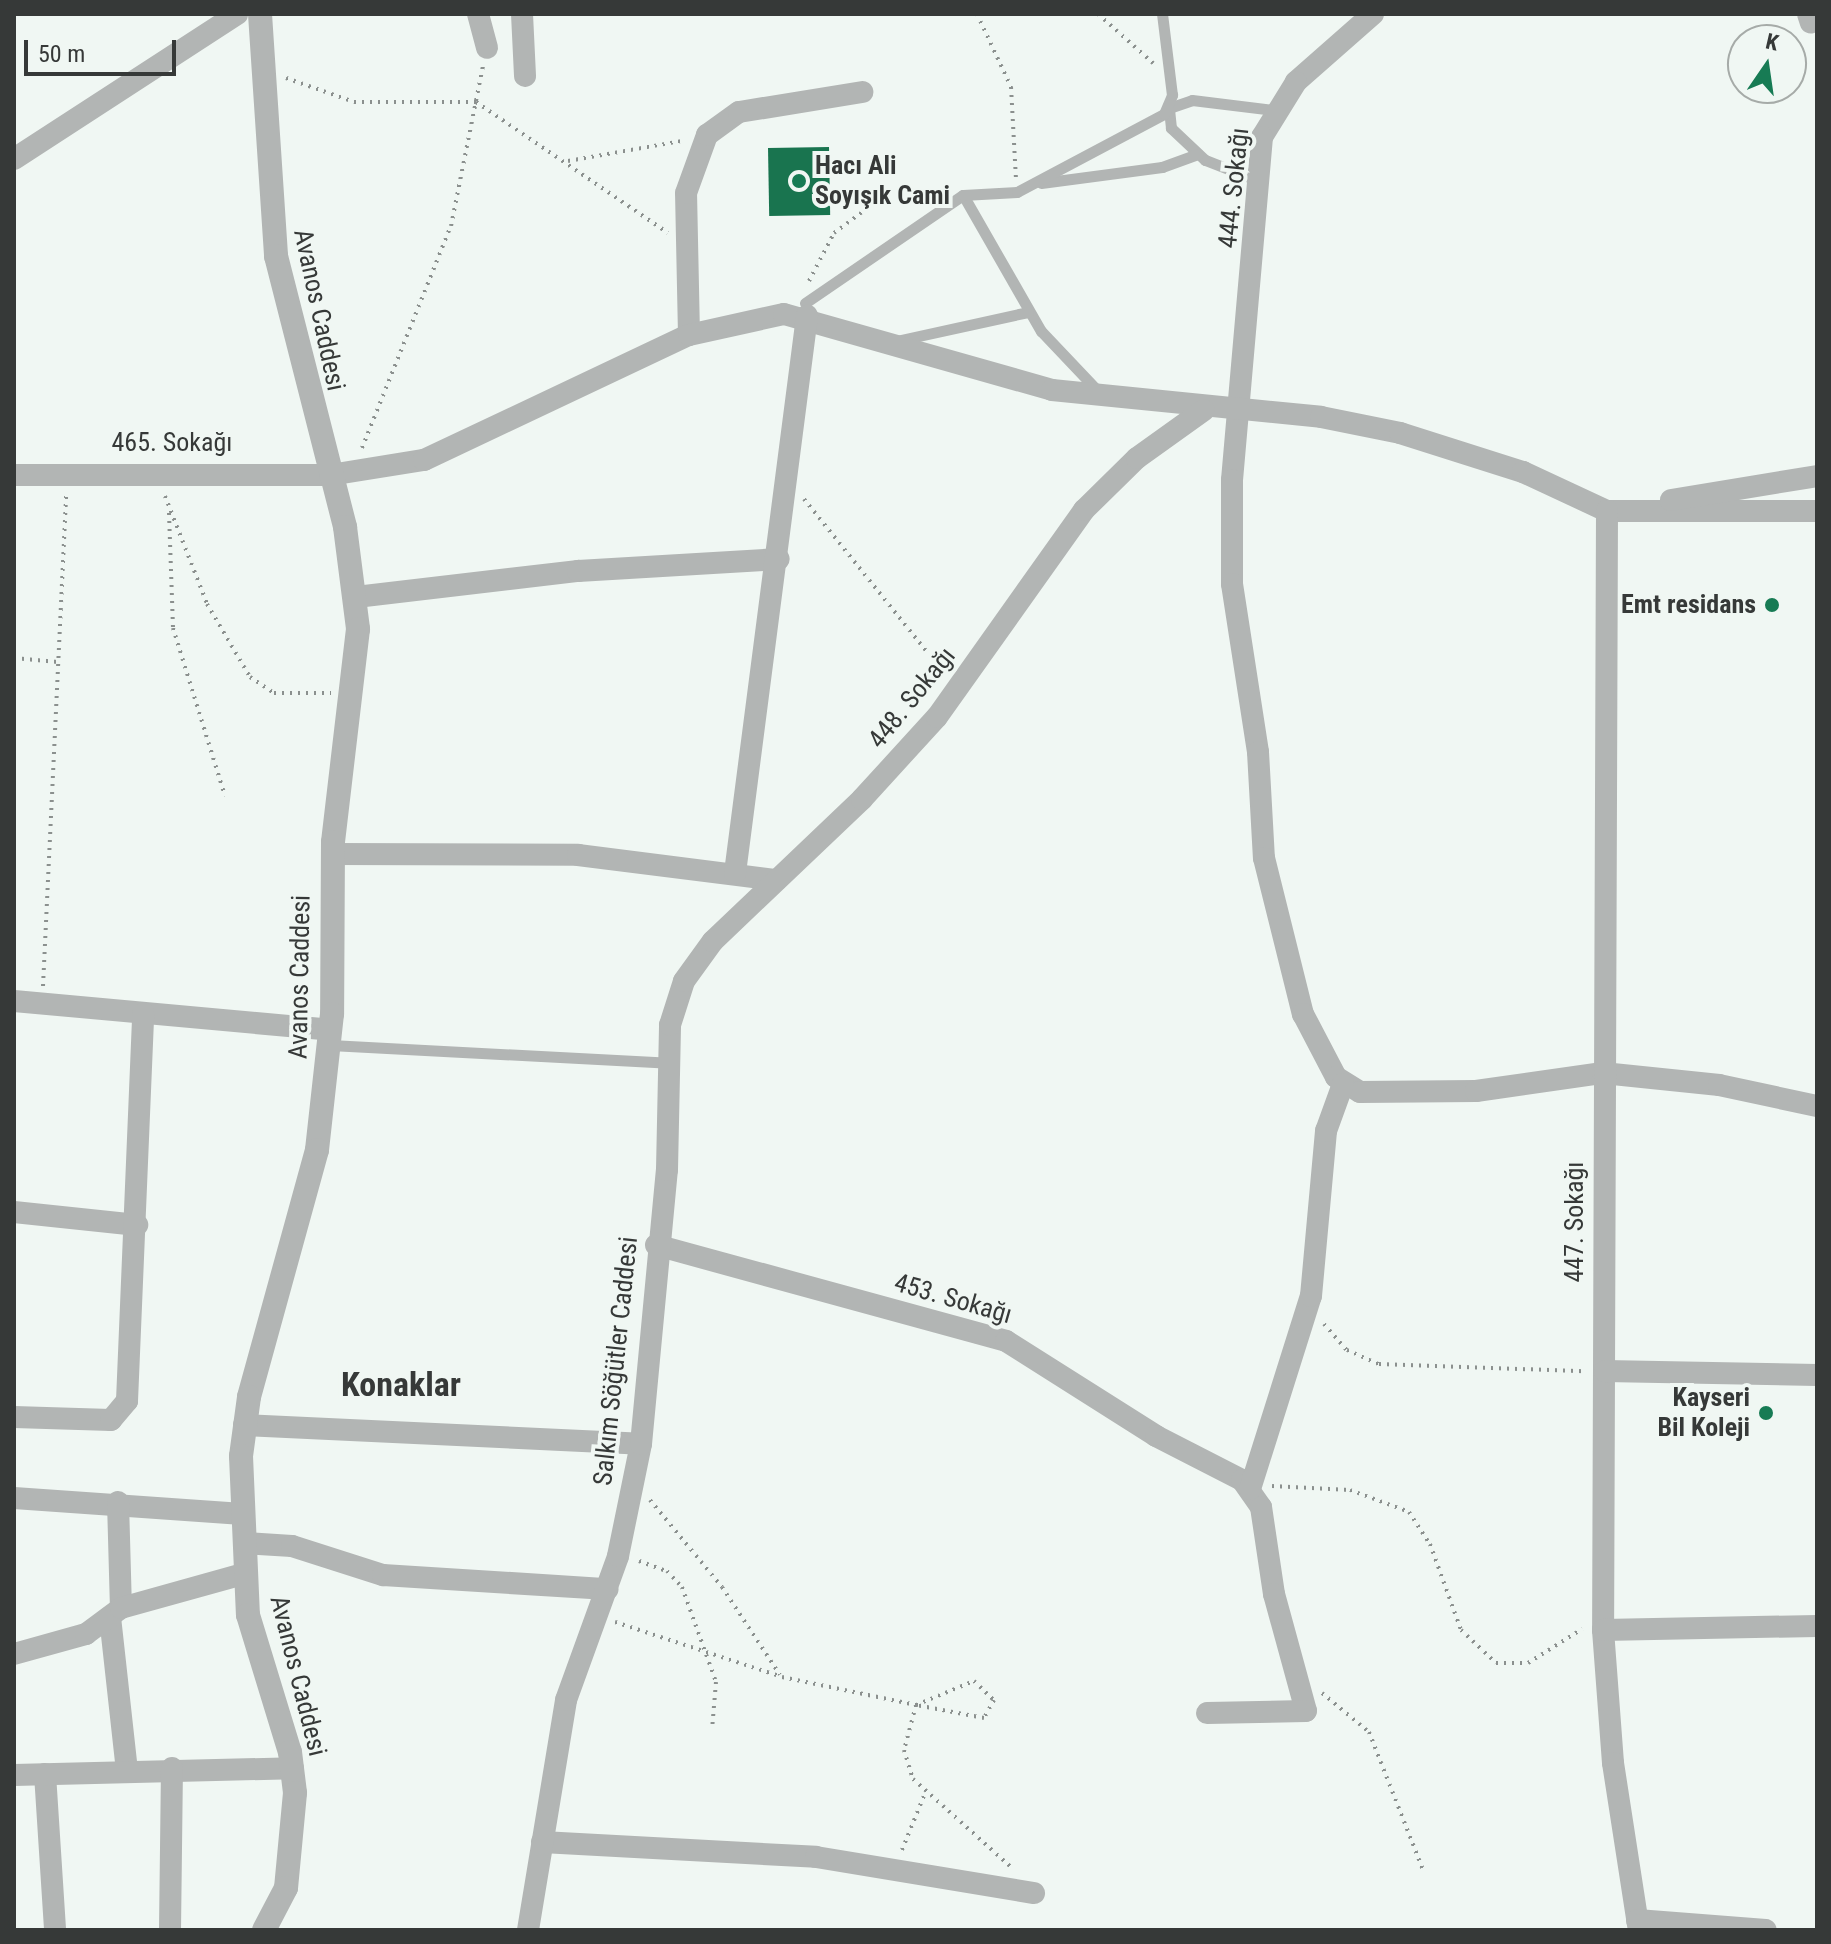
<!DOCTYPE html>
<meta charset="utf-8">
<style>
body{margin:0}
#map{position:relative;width:1831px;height:1944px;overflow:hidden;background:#f0f7f3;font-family:"Roboto Condensed",sans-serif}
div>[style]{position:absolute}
.building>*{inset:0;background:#19744f;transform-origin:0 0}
.path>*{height:4px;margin-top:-2px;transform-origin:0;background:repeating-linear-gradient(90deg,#8b908e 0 2px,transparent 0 8px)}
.service>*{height:11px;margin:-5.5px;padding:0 5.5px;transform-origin:5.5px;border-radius:5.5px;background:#b2b5b4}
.minor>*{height:22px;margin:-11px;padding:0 11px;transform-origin:11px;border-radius:11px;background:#b2b5b4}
.tertiary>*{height:24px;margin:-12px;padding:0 12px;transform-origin:12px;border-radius:12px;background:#b2b5b4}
.dots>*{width:22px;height:22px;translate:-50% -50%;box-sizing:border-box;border:4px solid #f0f7f3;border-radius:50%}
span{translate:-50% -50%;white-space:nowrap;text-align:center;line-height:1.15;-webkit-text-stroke:8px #f0f7f3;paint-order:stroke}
.poi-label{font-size:26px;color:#363938;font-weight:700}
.left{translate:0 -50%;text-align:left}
.right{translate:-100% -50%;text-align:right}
.street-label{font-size:26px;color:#363938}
.district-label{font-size:34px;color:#363938;font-weight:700}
.frame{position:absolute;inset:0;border:16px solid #363938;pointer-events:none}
.north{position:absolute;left:1727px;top:24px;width:80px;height:80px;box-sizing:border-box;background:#f0f7f3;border:2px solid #a6aba8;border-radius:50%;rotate:13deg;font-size:22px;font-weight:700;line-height:32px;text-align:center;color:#363938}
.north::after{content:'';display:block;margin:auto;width:28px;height:36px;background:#177b54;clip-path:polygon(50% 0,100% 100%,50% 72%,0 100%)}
.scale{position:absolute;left:24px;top:40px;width:152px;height:36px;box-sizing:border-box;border:4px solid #363938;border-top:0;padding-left:10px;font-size:24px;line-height:28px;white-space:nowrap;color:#363938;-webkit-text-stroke:6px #f0f7f3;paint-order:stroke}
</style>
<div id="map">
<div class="building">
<i style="left:829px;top:147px;width:68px;height:61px;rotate:89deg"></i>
</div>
<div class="path">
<i style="left:977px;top:14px;width:81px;rotate:65deg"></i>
<i style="left:1011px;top:87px;width:91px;rotate:86.9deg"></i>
<i style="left:1098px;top:14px;width:74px;rotate:41.7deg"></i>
<i style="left:286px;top:78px;width:72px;rotate:19.4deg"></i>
<i style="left:354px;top:102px;width:122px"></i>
<i style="left:476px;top:102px;width:232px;rotate:34.3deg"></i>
<i style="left:568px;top:161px;width:116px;rotate:-10deg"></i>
<i style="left:809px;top:281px;width:54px;rotate:-62.5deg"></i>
<i style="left:834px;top:233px;width:59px;rotate:-36.7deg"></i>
<i style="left:362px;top:448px;width:239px;rotate:-68.2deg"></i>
<i style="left:451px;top:226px;width:163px;rotate:-78.7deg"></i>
<i style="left:165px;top:496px;width:116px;rotate:68.7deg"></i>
<i style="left:207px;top:604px;width:85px;rotate:59.5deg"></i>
<i style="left:250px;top:677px;width:29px;rotate:34deg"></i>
<i style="left:274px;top:693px;width:57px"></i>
<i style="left:804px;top:499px;width:223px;rotate:51.2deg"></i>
<i style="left:169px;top:513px;width:115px;rotate:88deg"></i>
<i style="left:173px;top:628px;width:176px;rotate:72.8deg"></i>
<i style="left:14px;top:658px;width:44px;rotate:5.2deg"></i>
<i style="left:43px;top:986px;width:492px;rotate:-87.3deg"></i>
<i style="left:1324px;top:1324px;width:35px;rotate:49deg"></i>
<i style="left:1347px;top:1350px;width:35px;rotate:24deg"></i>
<i style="left:1379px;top:1364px;width:205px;rotate:2deg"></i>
<i style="left:1272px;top:1486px;width:78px;rotate:2.9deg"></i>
<i style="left:1350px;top:1490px;width:63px;rotate:20.4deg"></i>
<i style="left:1409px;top:1512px;width:38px;rotate:57deg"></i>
<i style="left:1430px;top:1544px;width:91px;rotate:70.2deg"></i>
<i style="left:1461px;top:1630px;width:48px;rotate:43.3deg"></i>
<i style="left:1496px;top:1663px;width:32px"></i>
<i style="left:1528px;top:1663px;width:64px;rotate:-32.2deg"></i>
<i style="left:650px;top:1500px;width:113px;rotate:50.4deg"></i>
<i style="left:722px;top:1587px;width:105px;rotate:56.6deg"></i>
<i style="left:639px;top:1561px;width:30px;rotate:20deg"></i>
<i style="left:667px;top:1571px;width:22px;rotate:47deg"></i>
<i style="left:682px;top:1587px;width:101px;rotate:70.3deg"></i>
<i style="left:716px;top:1682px;width:48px;rotate:94.8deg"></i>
<i style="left:615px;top:1622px;width:176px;rotate:18.2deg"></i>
<i style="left:782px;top:1677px;width:137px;rotate:11.8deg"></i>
<i style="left:916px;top:1705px;width:47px;rotate:104.9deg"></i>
<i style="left:904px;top:1750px;width:30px;rotate:73deg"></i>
<i style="left:913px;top:1779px;width:132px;rotate:41.9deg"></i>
<i style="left:974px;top:1681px;width:28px;rotate:44deg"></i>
<i style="left:994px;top:1700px;width:21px;rotate:119deg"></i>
<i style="left:984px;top:1718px;width:69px;rotate:-169.2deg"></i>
<i style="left:916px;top:1705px;width:63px;rotate:-22.5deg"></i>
<i style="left:1322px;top:1693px;width:61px;rotate:39.7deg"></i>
<i style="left:1369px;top:1732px;width:150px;rotate:68.6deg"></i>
<i style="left:902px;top:1850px;width:61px;rotate:-68deg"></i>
</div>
<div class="service">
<i style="left:1259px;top:181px;width:58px;rotate:-158.7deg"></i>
<i style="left:1205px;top:160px;width:47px;rotate:-136.7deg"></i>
<i style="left:1171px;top:128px;width:20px;rotate:-96deg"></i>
<i style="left:1169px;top:108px;width:24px;rotate:-19deg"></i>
<i style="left:1192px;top:100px;width:82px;rotate:7deg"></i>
<i style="left:1041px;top:183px;width:122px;rotate:-7.5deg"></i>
<i style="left:1162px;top:167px;width:38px;rotate:-20deg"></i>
<i style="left:963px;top:195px;width:157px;rotate:60.2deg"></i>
<i style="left:1041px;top:331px;width:83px;rotate:46.5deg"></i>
<i style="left:805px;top:303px;width:191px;rotate:-34.4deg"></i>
<i style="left:963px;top:195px;width:54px;rotate:-3.2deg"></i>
<i style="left:1017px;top:192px;width:166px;rotate:-28deg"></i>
<i style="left:1164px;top:114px;width:21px;rotate:-67deg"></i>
<i style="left:1172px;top:95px;width:82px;rotate:-97deg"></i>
<i style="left:896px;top:341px;width:135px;rotate:-12.4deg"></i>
<i style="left:330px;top:1045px;width:339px;rotate:3deg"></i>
</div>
<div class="minor">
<i style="left:478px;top:14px;width:35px;rotate:75deg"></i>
<i style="left:522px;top:14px;width:62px;rotate:87.2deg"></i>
<i style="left:1373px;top:14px;width:103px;rotate:138.6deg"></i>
<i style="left:1296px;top:82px;width:65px;rotate:121.7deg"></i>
<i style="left:1262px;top:137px;width:344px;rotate:95deg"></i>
<i style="left:1232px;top:480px;width:104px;rotate:90deg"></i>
<i style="left:1232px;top:584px;width:170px;rotate:81.2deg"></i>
<i style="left:1258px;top:752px;width:106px;rotate:86.8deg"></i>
<i style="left:1264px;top:858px;width:161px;rotate:76deg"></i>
<i style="left:1303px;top:1014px;width:71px;rotate:62.4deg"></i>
<i style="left:1336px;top:1077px;width:28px;rotate:32deg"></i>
<i style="left:1360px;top:1092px;width:116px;rotate:-0.5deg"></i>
<i style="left:1476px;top:1091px;width:128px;rotate:-8.1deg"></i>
<i style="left:1603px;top:1073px;width:117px;rotate:5.9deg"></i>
<i style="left:1719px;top:1085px;width:100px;rotate:12.1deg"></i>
<i style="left:1808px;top:14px;width:9px;rotate:72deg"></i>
<i style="left:14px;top:159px;width:266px;rotate:-33deg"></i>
<i style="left:689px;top:335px;width:142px;rotate:-91.2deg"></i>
<i style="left:686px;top:193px;width:62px;rotate:-70.1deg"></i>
<i style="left:707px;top:135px;width:39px;rotate:-36deg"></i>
<i style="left:739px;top:112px;width:125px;rotate:-9.2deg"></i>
<i style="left:14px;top:475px;width:316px"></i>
<i style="left:330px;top:475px;width:95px;rotate:-9.1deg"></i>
<i style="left:424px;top:460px;width:293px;rotate:-25.3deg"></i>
<i style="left:689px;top:335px;width:97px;rotate:-12.5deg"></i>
<i style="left:784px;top:314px;width:279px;rotate:15.8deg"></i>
<i style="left:1052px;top:390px;width:270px;rotate:5.7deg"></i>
<i style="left:1321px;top:417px;width:81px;rotate:11.4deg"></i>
<i style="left:1400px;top:433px;width:129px;rotate:17.6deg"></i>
<i style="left:1523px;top:472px;width:93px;rotate:24.9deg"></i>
<i style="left:1607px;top:511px;width:210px"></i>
<i style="left:1671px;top:500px;width:148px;rotate:-9.3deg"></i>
<i style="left:1607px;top:511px;width:1119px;rotate:90.2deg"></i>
<i style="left:1603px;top:1630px;width:133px;rotate:85.7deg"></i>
<i style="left:1613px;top:1763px;width:169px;rotate:81.2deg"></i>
<i style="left:356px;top:597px;width:224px;rotate:-6.7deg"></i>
<i style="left:578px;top:571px;width:201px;rotate:-3.4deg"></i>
<i style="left:332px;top:854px;width:246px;rotate:0.2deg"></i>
<i style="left:578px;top:855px;width:200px;rotate:7.2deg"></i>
<i style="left:735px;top:873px;width:562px;rotate:-82.63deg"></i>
<i style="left:14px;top:1001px;width:318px;rotate:5.2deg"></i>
<i style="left:14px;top:1212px;width:124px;rotate:6deg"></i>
<i style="left:656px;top:1245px;width:363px;rotate:15.3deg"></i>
<i style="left:1006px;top:1341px;width:178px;rotate:32.3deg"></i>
<i style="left:1156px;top:1436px;width:97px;rotate:27.1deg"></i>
<i style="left:1242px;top:1480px;width:33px;rotate:55deg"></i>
<i style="left:1261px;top:1507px;width:88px;rotate:81.5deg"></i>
<i style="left:1274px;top:1594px;width:121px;rotate:74.7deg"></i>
<i style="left:1306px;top:1711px;width:99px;rotate:178.8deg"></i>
<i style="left:1605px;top:1371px;width:212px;rotate:1.1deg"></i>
<i style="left:14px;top:1417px;width:97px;rotate:1.8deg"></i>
<i style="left:111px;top:1420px;width:25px;rotate:-50deg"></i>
<i style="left:127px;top:1401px;width:388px;rotate:-87.6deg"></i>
<i style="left:244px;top:1425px;width:397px;rotate:2.7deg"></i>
<i style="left:1250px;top:1489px;width:202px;rotate:-72.5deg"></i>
<i style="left:1311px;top:1296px;width:166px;rotate:-84.8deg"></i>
<i style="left:1326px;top:1131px;width:50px;rotate:-70.1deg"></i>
<i style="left:14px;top:1498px;width:229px;rotate:4deg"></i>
<i style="left:118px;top:1502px;width:106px;rotate:88.4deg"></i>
<i style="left:244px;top:1543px;width:48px;rotate:3.6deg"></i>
<i style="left:292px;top:1546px;width:96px;rotate:17.7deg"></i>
<i style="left:383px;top:1575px;width:225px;rotate:3.6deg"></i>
<i style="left:110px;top:1617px;width:155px;rotate:83.7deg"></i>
<i style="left:1603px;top:1630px;width:214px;rotate:-1.1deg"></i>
<i style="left:14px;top:1654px;width:75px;rotate:-15.5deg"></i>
<i style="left:86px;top:1634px;width:44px;rotate:-36.6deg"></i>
<i style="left:121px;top:1608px;width:130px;rotate:-15.6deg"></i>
<i style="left:45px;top:1774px;width:156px;rotate:86.3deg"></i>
<i style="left:14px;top:1775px;width:279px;rotate:-1.4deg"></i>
<i style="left:542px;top:1842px;width:274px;rotate:3.1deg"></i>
<i style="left:816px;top:1857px;width:221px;rotate:9.4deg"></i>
<i style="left:1637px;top:1920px;width:129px;rotate:4.4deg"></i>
<i style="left:170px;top:1930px;width:162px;rotate:-89.3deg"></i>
<i style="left:528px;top:1930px;width:233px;rotate:-80.6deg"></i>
<i style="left:566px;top:1700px;width:153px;rotate:-70.1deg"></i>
<i style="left:618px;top:1556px;width:114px;rotate:-78.4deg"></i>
<i style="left:641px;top:1444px;width:275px;rotate:-84.6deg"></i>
<i style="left:667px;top:1170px;width:145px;rotate:-88.8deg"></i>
<i style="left:670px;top:1025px;width:46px;rotate:-72.3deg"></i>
<i style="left:684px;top:981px;width:49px;rotate:-54.1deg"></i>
<i style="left:713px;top:941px;width:206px;rotate:-43.6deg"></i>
<i style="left:862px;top:799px;width:111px;rotate:-47.6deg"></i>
<i style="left:937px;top:717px;width:254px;rotate:-54.6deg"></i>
<i style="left:1084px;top:510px;width:74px;rotate:-44.5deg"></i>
<i style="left:1137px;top:458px;width:82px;rotate:-35.6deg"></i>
</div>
<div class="tertiary">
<i style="left:260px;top:14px;width:243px;rotate:86.2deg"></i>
<i style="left:276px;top:256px;width:280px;rotate:75.7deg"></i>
<i style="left:345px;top:527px;width:103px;rotate:82.7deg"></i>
<i style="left:358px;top:629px;width:214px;rotate:96.7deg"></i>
<i style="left:333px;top:842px;width:172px;rotate:90.3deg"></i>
<i style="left:332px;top:1014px;width:137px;rotate:96.3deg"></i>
<i style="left:317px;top:1150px;width:256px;rotate:105.4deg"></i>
<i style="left:249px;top:1397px;width:60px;rotate:97.7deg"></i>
<i style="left:241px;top:1456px;width:159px;rotate:87.5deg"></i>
<i style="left:248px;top:1615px;width:143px;rotate:73deg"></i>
<i style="left:290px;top:1752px;width:41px;rotate:83deg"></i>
<i style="left:295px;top:1793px;width:95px;rotate:95.4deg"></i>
<i style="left:286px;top:1888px;width:47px;rotate:117.6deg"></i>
</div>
<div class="dots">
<i style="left:799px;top:181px;background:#177b54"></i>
<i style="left:1772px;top:605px;background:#177b54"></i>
<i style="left:1766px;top:1413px;background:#177b54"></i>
</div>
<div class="poi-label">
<span class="left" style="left:815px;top:181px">Hacı Ali<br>Soyışık Cami</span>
<span class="right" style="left:1756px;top:605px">Emt residans</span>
<span class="right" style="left:1750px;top:1413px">Kayseri<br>Bil Koleji</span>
</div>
<div class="street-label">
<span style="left:1234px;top:188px;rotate:-84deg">444. Sokağı</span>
<span style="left:319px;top:310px;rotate:78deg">Avanos Caddesi</span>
<span style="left:172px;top:443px">465. Sokağı</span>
<span style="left:912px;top:698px;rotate:-51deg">448. Sokağı</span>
<span style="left:300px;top:977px;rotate:-89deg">Avanos Caddesi</span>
<span style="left:1575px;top:1222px;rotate:-90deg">447. Sokağı</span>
<span style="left:953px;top:1299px;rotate:16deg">453. Sokağı</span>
<span style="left:616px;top:1361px;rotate:-84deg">Salkım Söğütler Caddesi</span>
<span style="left:298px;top:1676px;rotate:76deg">Avanos Caddesi</span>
</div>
<div class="district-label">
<span style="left:401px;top:1385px">Konaklar</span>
</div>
<div class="frame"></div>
<div class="north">K</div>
<div class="scale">50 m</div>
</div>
